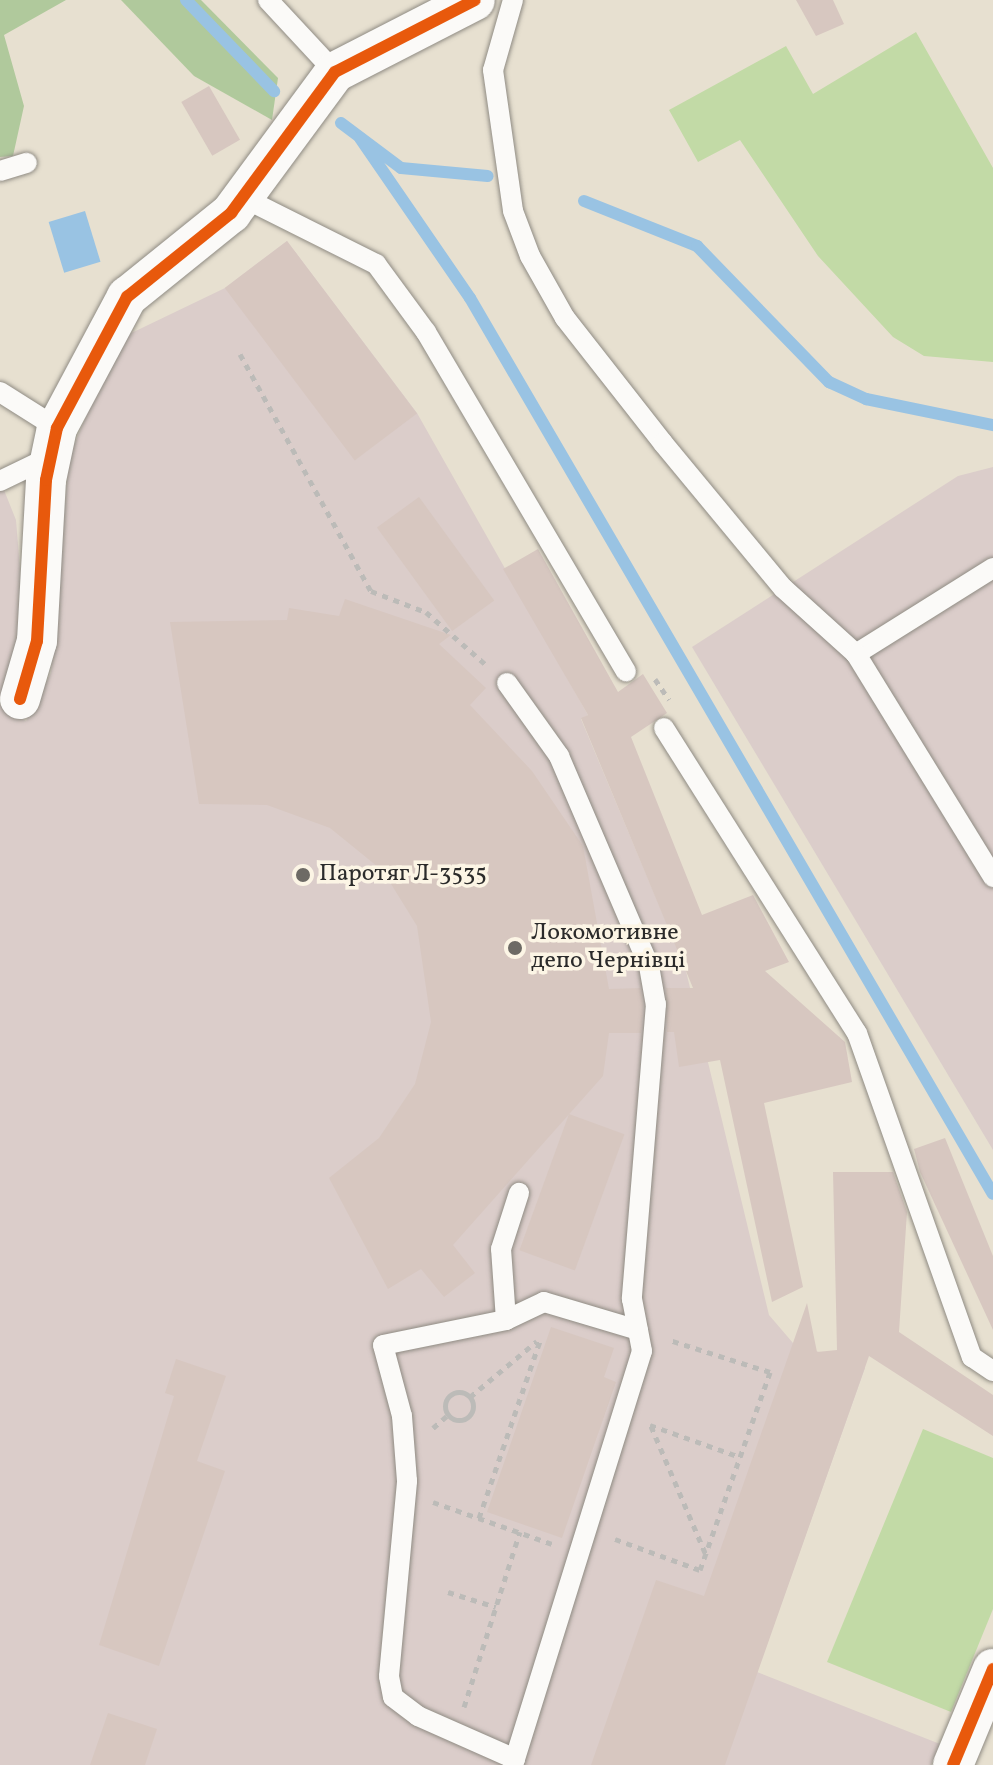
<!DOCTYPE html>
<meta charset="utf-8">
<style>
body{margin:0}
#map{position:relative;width:993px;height:1765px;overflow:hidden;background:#e7e0d0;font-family:Vollkorn,serif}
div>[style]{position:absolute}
.industrial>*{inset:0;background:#dbcdca}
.green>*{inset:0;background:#c2daa6}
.forest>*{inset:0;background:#b0c99c}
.water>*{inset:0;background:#99c3e3;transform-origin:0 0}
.stream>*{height:12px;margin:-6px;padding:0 6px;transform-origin:6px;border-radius:6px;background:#99c3e3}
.building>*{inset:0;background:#d7c7c0;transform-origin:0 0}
.path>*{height:5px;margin-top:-2.5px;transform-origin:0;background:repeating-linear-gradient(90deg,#bcbbb8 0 6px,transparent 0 12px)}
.path>.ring{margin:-2.5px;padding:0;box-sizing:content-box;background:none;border:5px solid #bcbbb8;border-radius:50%}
.roads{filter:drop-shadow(0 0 2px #8f8b83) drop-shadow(0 0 2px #8f8b83)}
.service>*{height:20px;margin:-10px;padding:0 10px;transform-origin:10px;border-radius:10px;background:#fbfaf8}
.minor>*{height:40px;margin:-20px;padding:0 20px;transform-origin:20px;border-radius:20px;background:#fbfaf8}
.cycleway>*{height:12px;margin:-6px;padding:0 6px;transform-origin:6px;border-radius:6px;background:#e8590c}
.dots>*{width:22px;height:22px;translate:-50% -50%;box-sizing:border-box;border:4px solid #fcf5e5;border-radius:50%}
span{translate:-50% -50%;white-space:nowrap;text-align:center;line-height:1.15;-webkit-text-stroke:7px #fcf5e5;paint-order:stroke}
.poi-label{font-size:24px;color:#2b2b2b}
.left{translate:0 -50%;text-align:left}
</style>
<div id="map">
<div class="industrial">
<i style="clip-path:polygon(287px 241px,417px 413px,588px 715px,581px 719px,685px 967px,769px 1315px,793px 1343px,865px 1368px,757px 1672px,940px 1744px,931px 1765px,0 1765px,0 705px,26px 721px,51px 673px,69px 457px,119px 339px,225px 288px)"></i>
<i style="clip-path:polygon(993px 467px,993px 1150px,692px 647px,958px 476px)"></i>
<i style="clip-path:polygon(0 480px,16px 520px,25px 627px,20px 659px,0 703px)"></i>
</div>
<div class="green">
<i style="clip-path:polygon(916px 32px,993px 168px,993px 362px,924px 356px,893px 337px,818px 256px,740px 140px,698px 162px,669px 110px,786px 46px,813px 94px)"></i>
<i style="clip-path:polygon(923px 1429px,993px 1458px,993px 1609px,951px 1712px,827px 1662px)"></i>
</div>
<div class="forest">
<i style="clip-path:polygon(0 0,66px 0,4px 35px,24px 106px,13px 156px,0 157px)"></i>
<i style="clip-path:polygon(121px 0,201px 0,278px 78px,272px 120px,194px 76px)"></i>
</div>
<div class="water">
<i style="left:85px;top:211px;width:53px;height:38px;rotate:73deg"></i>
</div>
<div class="stream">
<i style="left:186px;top:0;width:127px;rotate:46deg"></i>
<i style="left:341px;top:123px;width:75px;rotate:36.9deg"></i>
<i style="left:401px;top:168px;width:87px;rotate:5.3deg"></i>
<i style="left:360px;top:138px;width:194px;rotate:55.5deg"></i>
<i style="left:470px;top:298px;width:1037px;rotate:59.73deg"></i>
<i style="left:584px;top:201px;width:122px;rotate:21.7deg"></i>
<i style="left:697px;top:246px;width:190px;rotate:45.9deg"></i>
<i style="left:829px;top:382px;width:41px;rotate:24.7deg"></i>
<i style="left:866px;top:399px;width:130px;rotate:11.6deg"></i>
</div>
<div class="building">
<i style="clip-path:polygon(796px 0,833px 0,844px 24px,816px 36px)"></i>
<i style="left:209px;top:86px;width:62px;height:32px;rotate:60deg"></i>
<i style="left:287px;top:241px;width:216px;height:78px;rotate:53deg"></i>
<i style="left:419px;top:497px;width:128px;height:52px;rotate:54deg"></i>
<i style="clip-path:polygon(538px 549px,618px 692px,643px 674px,667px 713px,631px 737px,702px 915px,753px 895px,789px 962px,765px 971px,845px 1042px,852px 1082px,764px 1103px,803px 1287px,772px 1302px,720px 1060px,679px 1067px,674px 1032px,667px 1032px,666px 988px,693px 988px,581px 718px,588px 715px,503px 569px)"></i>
<i style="clip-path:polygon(345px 599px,451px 635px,439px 644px,486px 688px,470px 705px,532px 771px,583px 846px,609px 989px,640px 988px,643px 1005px,641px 1033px,609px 1033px,603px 1076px,453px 1245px,475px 1273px,444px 1297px,421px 1269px,388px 1289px,329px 1178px,379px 1138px,415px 1084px,431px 1022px,417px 926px,383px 871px,330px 828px,267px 805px,199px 804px,170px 622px,287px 620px,289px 608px,339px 616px)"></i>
<i style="left:569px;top:1114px;width:59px;height:145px;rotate:20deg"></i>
<i style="clip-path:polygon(945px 1138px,993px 1256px,993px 1330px,920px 1172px,914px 1149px)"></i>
<i style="clip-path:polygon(833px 1172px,893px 1172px,907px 1212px,899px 1332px,993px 1395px,993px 1436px,869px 1356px,725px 1765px,591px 1765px,656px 1580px,704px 1596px,807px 1303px,817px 1352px,837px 1350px)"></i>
<i style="clip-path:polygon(551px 1327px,614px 1348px,604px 1377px,616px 1382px,562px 1538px,487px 1512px)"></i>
<i style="clip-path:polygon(176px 1359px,226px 1376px,197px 1461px,225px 1471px,159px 1666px,99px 1645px,174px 1396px,165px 1393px)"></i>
<i style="clip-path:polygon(108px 1713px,157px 1729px,145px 1765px,90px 1765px)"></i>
</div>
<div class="path">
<i style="left:240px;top:354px;width:271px;rotate:61.1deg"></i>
<i style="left:371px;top:591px;width:59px;rotate:20.9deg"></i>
<i style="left:426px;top:612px;width:79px;rotate:41.4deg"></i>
<i style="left:655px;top:679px;width:25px;rotate:56deg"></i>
<i class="ring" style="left:445px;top:1392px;width:23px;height:23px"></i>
<i style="left:470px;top:1397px;width:87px;rotate:-39.9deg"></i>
<i style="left:650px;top:1425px;width:96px;rotate:19.6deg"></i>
<i style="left:651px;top:1426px;width:140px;rotate:66.9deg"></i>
<i style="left:433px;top:1428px;width:18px;rotate:-41deg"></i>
<i style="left:433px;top:1502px;width:126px;rotate:19.4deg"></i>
<i style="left:479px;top:1518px;width:190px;rotate:-71deg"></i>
<i style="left:615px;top:1539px;width:90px;rotate:20deg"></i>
<i style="left:700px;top:1570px;width:210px;rotate:-70.5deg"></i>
<i style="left:770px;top:1372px;width:105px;rotate:-162.3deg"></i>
<i style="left:448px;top:1592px;width:50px;rotate:17.4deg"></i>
<i style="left:464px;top:1707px;width:184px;rotate:-72.3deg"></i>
</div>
<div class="roads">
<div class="service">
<i style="left:268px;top:0;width:98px;rotate:47.1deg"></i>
<i style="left:513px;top:0;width:73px;rotate:105.9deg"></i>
<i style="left:493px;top:70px;width:142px;rotate:81.9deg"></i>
<i style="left:513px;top:211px;width:48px;rotate:69.3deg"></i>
<i style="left:530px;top:256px;width:71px;rotate:60.6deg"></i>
<i style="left:565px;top:318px;width:159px;rotate:51.9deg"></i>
<i style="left:663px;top:443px;width:188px;rotate:50.4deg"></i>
<i style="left:783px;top:588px;width:98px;rotate:42.1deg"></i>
<i style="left:0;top:171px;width:28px;rotate:-17deg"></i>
<i style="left:244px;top:198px;width:148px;rotate:26.6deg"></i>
<i style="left:376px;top:264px;width:84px;rotate:53.7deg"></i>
<i style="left:426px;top:332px;width:394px;rotate:59.5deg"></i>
<i style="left:0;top:392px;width:67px;rotate:32.3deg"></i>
<i style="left:0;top:481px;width:58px;rotate:-25.7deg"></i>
<i style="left:993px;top:568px;width:162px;rotate:147.9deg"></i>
<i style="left:856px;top:654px;width:262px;rotate:58.4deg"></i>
<i style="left:507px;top:683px;width:90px;rotate:54.5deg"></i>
<i style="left:559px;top:756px;width:228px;rotate:66.8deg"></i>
<i style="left:649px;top:966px;width:39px;rotate:80deg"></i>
<i style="left:656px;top:1004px;width:296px;rotate:94.7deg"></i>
<i style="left:632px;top:1299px;width:53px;rotate:79.1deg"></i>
<i style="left:642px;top:1351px;width:427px;rotate:107.3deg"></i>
<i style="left:664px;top:728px;width:361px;rotate:57.7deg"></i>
<i style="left:857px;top:1033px;width:344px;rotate:70.5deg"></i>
<i style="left:972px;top:1357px;width:25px;rotate:34deg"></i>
<i style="left:506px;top:1320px;width:71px;rotate:-94deg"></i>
<i style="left:501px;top:1249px;width:59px;rotate:-72.2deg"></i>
<i style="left:513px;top:1765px;width:6px;rotate:-72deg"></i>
<i style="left:515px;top:1759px;width:106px;rotate:-156.1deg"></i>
<i style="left:418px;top:1716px;width:31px;rotate:-143deg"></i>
<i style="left:393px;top:1697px;width:21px;rotate:-101deg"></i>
<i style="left:389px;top:1676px;width:196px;rotate:-84.7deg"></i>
<i style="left:407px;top:1481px;width:65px;rotate:-94.4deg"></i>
<i style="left:402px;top:1416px;width:73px;rotate:-105deg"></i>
<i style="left:383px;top:1345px;width:126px;rotate:-11.5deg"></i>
<i style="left:506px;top:1320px;width:42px;rotate:-25.3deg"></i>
<i style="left:544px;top:1302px;width:98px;rotate:16.6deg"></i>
</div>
<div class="minor">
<i style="left:20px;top:699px;width:60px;rotate:-73.7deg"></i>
<i style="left:37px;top:641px;width:161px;rotate:-86.8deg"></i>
<i style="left:46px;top:480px;width:53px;rotate:-78.1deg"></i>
<i style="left:57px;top:428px;width:149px;rotate:-61.9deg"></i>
<i style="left:127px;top:297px;width:134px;rotate:-38.9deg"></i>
<i style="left:231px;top:213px;width:175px;rotate:-53.6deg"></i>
<i style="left:335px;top:72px;width:157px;rotate:-27.2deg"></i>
<i style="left:953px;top:1765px;width:104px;rotate:-67.4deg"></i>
</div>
</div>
<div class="cycleway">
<i style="left:20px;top:699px;width:60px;rotate:-73.7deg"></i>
<i style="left:37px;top:641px;width:161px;rotate:-86.8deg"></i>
<i style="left:46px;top:480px;width:53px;rotate:-78.1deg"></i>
<i style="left:57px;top:428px;width:149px;rotate:-61.9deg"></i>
<i style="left:127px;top:297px;width:134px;rotate:-38.9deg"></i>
<i style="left:231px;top:213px;width:175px;rotate:-53.6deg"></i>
<i style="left:335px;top:72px;width:157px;rotate:-27.2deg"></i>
<i style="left:953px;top:1765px;width:104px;rotate:-67.4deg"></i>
</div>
<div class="dots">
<i style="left:303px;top:875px;background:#6d6a65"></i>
<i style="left:515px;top:948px;background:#6d6a65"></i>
</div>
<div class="poi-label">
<span class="left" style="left:319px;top:875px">Паротяг Л-3535</span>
<span class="left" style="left:531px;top:948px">Локомотивне<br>депо Чернівці</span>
</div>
</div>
